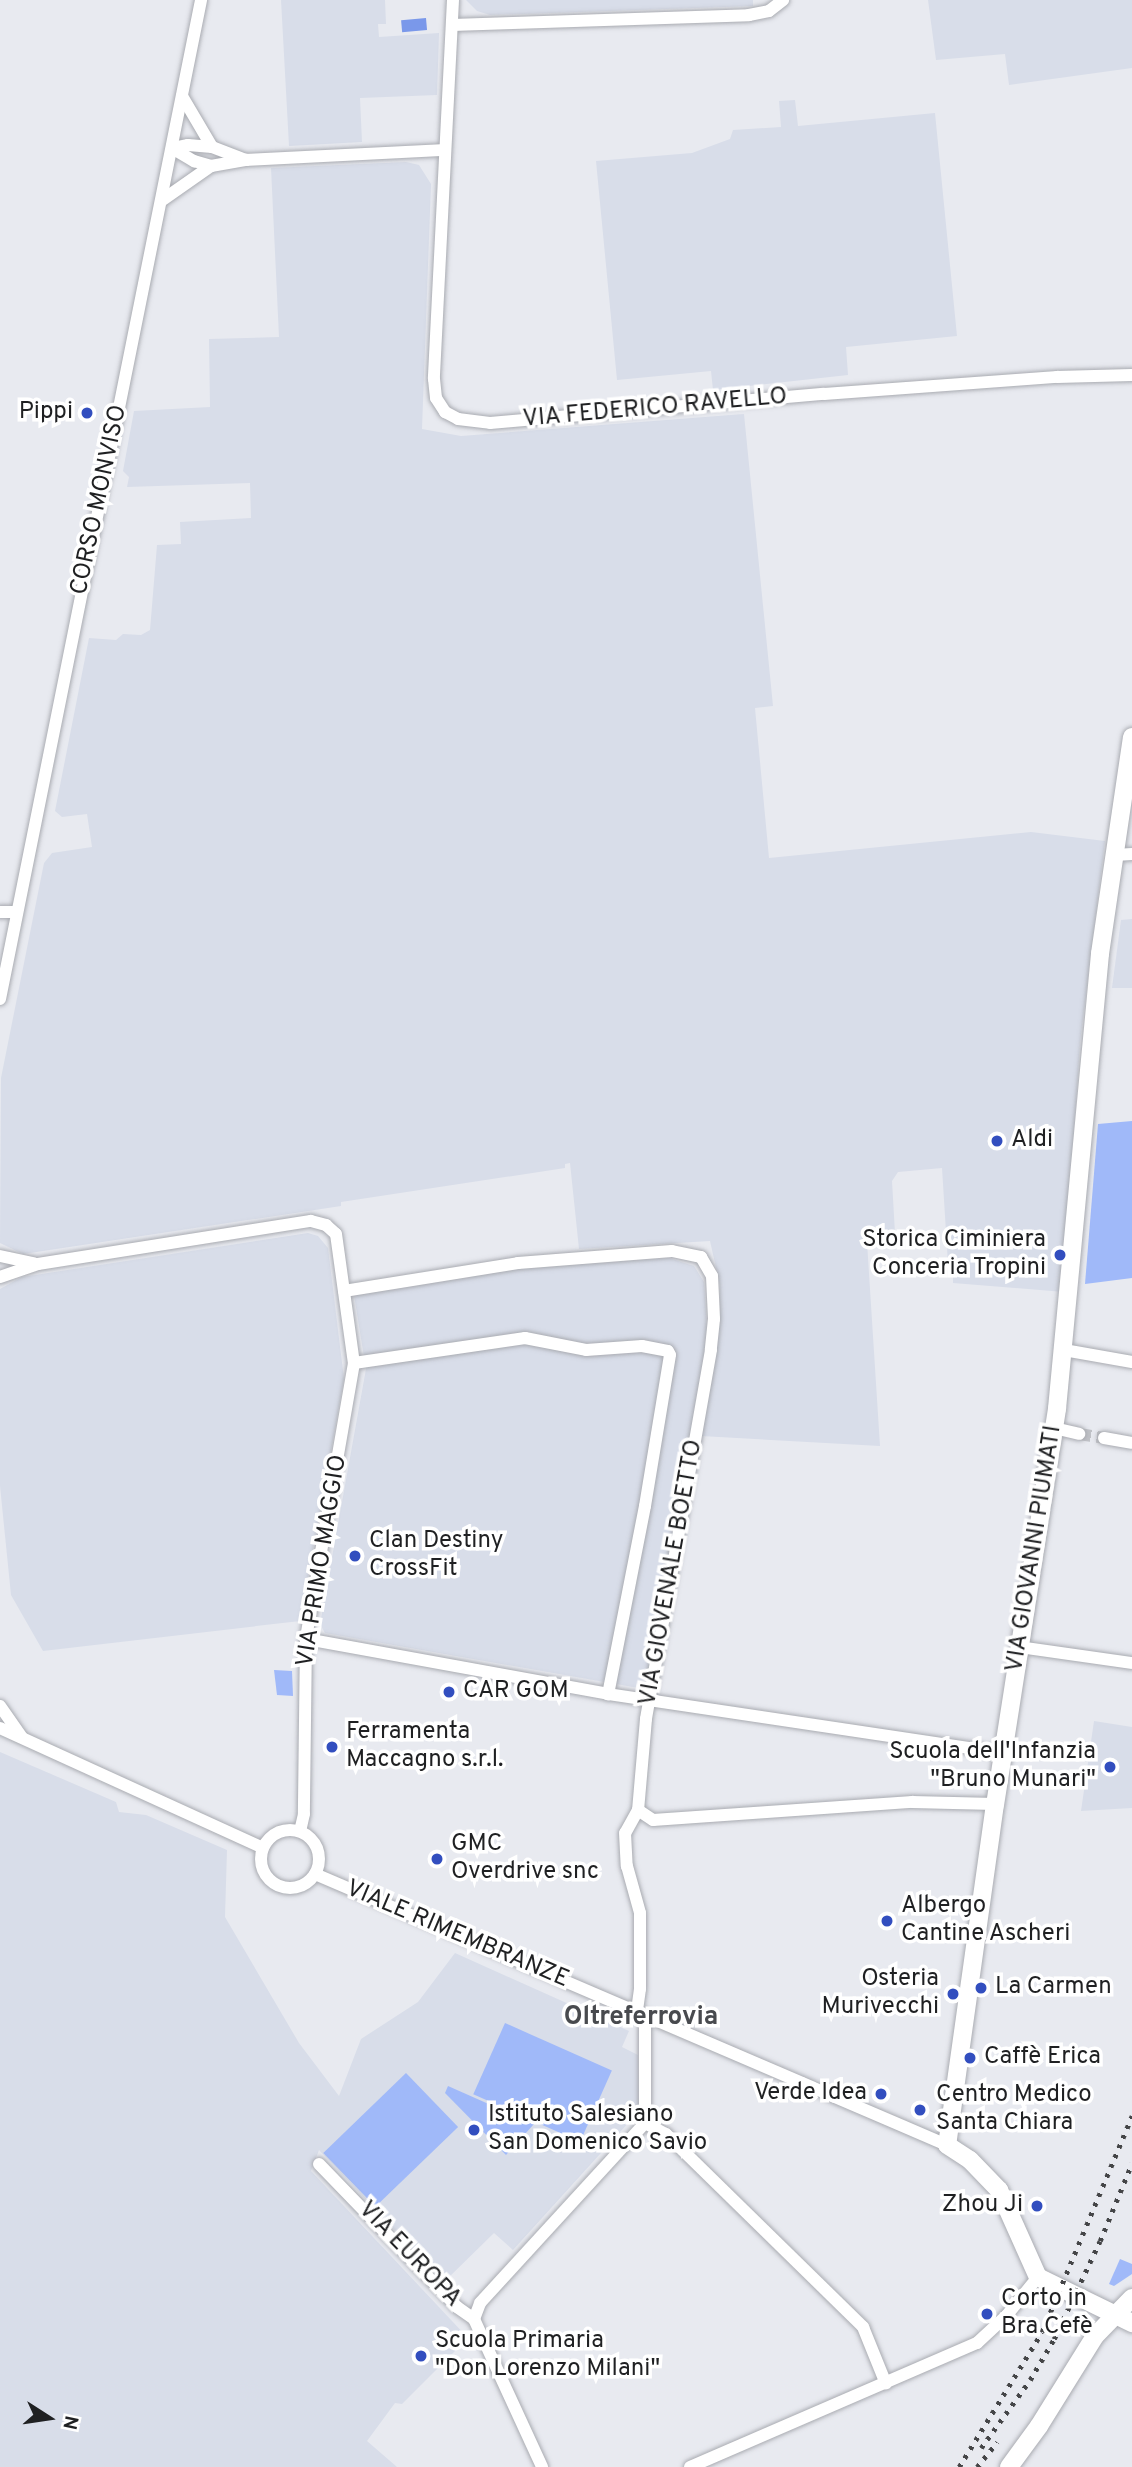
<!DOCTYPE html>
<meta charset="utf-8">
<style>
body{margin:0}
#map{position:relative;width:1132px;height:2467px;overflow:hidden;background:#e8eaf0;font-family:Overpass,sans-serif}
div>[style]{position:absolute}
.built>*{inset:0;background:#d8dde9}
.green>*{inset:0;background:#a0b9f9;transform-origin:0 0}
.water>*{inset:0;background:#7a98ea;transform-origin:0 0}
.street-tunnel>*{height:12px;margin-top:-6px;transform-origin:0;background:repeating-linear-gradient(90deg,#c0c2c7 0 12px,transparent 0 18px)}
.roads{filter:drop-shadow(0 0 2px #a9abb1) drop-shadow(0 0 2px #a9abb1)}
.street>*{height:12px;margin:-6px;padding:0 6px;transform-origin:6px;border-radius:6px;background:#fff}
.street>.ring{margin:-6px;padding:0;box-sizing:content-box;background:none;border:12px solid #fff;border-radius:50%}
.secondary>*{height:18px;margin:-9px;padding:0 9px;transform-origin:9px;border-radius:9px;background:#fff}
.rail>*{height:4.5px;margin-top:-2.25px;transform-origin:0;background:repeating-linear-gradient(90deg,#444547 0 3.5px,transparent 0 10.5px)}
.dots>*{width:19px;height:19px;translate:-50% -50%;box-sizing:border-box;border:4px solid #fff;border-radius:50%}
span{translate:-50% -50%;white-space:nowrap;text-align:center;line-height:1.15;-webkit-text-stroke:7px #fff;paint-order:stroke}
.street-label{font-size:24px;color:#1f2022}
.poi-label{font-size:24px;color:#1f2022}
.right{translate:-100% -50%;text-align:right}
.left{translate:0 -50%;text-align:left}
.neighbourhood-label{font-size:26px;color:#484a4e;font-weight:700}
.north{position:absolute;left:14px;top:2383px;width:70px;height:70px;-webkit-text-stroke:5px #fff;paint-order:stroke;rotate:102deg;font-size:19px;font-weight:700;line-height:28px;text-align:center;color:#1f2022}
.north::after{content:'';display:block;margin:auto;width:24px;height:32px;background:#1f2022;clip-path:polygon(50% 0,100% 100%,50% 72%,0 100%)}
</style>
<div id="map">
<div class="built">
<i style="clip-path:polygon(281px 0,385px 0,386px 24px,378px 24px,379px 37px,439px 33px,437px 95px,360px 98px,362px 142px,289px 146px)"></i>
<i style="clip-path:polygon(466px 0,753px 0,753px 6px,490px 15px,477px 11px)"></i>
<i style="clip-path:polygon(928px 0,1132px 0,1132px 68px,1009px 85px,1005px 54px,936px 60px)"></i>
<i style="clip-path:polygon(795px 100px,798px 126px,935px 113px,957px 336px,846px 347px,848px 375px,713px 390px,711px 371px,617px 380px,596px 161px,692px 153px,730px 139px,733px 130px,781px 127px,779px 101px)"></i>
<i style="clip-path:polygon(406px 162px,419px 165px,431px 184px,422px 429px,461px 436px,744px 414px,773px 706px,755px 708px,769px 858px,1031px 832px,1105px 841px,1080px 1042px,1064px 1292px,953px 1283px,953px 1265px,948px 1264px,942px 1168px,898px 1172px,892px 1181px,895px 1233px,890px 1241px,867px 1242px,880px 1446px,701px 1436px,720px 1321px,720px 1285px,710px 1241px,579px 1249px,570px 1163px,565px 1164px,565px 1168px,341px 1202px,341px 1206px,23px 1254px,0 1243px,1px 1078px,44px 863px,52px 853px,92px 847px,87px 814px,62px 817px,55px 811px,89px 638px,116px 640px,123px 634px,141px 635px,150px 630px,157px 545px,181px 544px,180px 522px,251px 518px,250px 483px,127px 487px,129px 477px,123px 471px,134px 411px,210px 407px,209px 339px,279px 337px,271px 168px)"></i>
<i style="clip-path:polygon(1132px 919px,1132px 988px,1112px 988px,1121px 920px)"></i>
<i style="clip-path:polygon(308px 1233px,318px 1236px,328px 1248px,344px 1379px,300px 1621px,43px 1651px,11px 1595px,0 1486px,0 1289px,22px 1277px)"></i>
<i style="clip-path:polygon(669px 1258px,694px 1266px,704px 1282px,708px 1345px,650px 1690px,325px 1633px,320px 1624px,366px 1369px,354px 1295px,521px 1268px)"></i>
<i style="clip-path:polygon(1094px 1721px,1132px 1727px,1132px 1808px,1081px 1811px)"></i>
<i style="clip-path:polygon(0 1752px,116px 1802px,119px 1812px,146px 1815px,227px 1850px,225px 1917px,299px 2043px,339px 2096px,361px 2039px,418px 2002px,455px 1953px,629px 2031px,622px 2047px,638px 2055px,639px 2111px,513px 2250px,494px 2233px,444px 2282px,319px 2150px,311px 2171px,468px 2338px,402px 2404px,395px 2403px,367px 2441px,397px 2467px,0 2467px)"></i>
</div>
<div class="green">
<i style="clip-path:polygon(1132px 1121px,1132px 1278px,1085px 1284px,1098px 1124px)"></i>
<i style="clip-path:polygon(274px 1670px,292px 1671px,293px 1696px,277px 1695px)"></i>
<i style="left:505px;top:2023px;width:117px;height:78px;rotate:24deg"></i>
<i style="left:406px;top:2073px;width:75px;height:115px;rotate:46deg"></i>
<i style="clip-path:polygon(448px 2086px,534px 2124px,506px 2155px,445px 2093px)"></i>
<i style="clip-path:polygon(1120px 2259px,1132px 2264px,1132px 2274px,1114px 2286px,1109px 2284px)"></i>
</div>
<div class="water">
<i style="left:426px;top:18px;width:12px;height:25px;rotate:85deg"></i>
</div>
<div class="street-tunnel">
<i style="left:1079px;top:1434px;width:25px;rotate:9deg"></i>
</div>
<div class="roads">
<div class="street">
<i style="left:453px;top:0;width:379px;rotate:92.9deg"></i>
<i style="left:434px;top:379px;width:19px;rotate:84deg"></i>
<i style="left:436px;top:398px;width:17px;rotate:57deg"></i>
<i style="left:445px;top:412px;width:15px;rotate:28deg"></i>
<i style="left:458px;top:419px;width:32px;rotate:7deg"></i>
<i style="left:490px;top:423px;width:335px;rotate:-5deg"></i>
<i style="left:824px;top:394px;width:234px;rotate:-4.2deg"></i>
<i style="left:1057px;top:377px;width:75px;rotate:-1.5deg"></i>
<i style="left:452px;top:25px;width:297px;rotate:-1.9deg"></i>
<i style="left:749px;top:15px;width:20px;rotate:-11deg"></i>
<i style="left:769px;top:11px;width:18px;rotate:-38deg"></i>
<i style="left:182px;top:96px;width:59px;rotate:59.5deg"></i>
<i style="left:246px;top:160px;width:36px;rotate:-159deg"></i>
<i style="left:212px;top:147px;width:24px;rotate:-175deg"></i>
<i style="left:188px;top:145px;width:16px;rotate:169deg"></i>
<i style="left:172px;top:148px;width:26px;rotate:31deg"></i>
<i style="left:194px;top:161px;width:18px;rotate:16deg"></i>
<i style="left:211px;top:166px;width:36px;rotate:-10deg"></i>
<i style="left:246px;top:160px;width:199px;rotate:-2.9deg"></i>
<i style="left:161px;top:201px;width:61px;rotate:-35deg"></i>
<i style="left:1115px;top:855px;width:17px;rotate:-3deg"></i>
<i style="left:0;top:912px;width:17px"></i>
<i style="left:0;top:999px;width:1019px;rotate:-78.62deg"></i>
<i style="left:0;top:1256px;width:35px;rotate:12deg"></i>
<i style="left:0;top:1277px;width:40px;rotate:-18.9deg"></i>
<i style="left:38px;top:1264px;width:276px;rotate:-9deg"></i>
<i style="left:311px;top:1221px;width:16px;rotate:15deg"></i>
<i style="left:326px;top:1225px;width:13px;rotate:42deg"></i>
<i style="left:336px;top:1234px;width:130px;rotate:82.1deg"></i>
<i style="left:354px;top:1363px;width:280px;rotate:99.9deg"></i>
<i style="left:306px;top:1639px;width:175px;rotate:90.7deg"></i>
<i style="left:304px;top:1814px;width:17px;rotate:103deg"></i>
<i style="left:344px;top:1291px;width:176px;rotate:-9.1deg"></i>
<i style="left:518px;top:1263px;width:154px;rotate:-4.5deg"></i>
<i style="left:672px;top:1251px;width:30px;rotate:12deg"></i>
<i style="left:701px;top:1257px;width:22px;rotate:60deg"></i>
<i style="left:712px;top:1276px;width:43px;rotate:87.3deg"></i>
<i style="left:714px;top:1319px;width:31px;rotate:96deg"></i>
<i style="left:711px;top:1350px;width:375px;rotate:100deg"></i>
<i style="left:646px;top:1719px;width:91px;rotate:95deg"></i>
<i style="left:638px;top:1810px;width:26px;rotate:119deg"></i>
<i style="left:625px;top:1833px;width:33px;rotate:87deg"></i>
<i style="left:627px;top:1866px;width:49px;rotate:74.5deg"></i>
<i style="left:640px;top:1913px;width:76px;rotate:90deg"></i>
<i style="left:640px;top:1989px;width:22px;rotate:98deg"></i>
<i style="left:1064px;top:1350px;width:69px;rotate:10deg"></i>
<i style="left:354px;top:1363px;width:173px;rotate:-8.3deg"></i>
<i style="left:525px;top:1338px;width:62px;rotate:11.1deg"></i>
<i style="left:586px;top:1350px;width:56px;rotate:-4.1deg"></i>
<i style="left:642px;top:1346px;width:26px;rotate:11deg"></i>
<i style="left:668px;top:1351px;width:4px;rotate:63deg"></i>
<i style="left:670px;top:1355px;width:153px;rotate:99.4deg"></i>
<i style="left:645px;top:1506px;width:192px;rotate:101.1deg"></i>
<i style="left:1054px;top:1428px;width:26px;rotate:13deg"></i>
<i style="left:1104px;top:1438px;width:28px;rotate:10deg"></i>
<i style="left:306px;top:1639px;width:307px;rotate:10.3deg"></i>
<i style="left:608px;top:1694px;width:399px;rotate:8.5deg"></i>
<i style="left:1019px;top:1647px;width:114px;rotate:8.1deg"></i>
<i style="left:0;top:1706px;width:38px;rotate:55deg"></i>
<i style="left:0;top:1728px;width:289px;rotate:24.5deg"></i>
<i style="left:638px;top:1810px;width:18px;rotate:34deg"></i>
<i style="left:653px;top:1820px;width:260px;rotate:-4deg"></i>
<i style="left:912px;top:1802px;width:83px;rotate:1.4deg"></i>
<i class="ring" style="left:261px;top:1830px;width:46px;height:46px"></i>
<i style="left:315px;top:1874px;width:688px;rotate:23.21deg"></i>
<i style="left:645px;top:2123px;width:24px;rotate:28deg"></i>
<i style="left:666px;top:2134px;width:276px;rotate:44.4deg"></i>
<i style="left:863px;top:2327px;width:61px;rotate:68deg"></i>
<i style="left:319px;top:2164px;width:199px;rotate:46deg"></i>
<i style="left:457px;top:2307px;width:21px;rotate:35deg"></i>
<i style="left:474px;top:2319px;width:163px;rotate:65.3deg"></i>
<i style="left:474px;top:2319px;width:17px;rotate:-69deg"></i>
<i style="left:480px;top:2303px;width:244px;rotate:-47.5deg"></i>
<i style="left:645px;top:2123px;width:108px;rotate:-90deg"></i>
<i style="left:690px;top:2467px;width:313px;rotate:-23.4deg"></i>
<i style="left:977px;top:2343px;width:41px;rotate:-43deg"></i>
<i style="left:1007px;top:2315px;width:49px;rotate:-50.8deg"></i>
</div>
<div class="secondary">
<i style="left:1132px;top:737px;width:219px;rotate:98.4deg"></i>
<i style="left:1100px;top:954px;width:457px;rotate:95.4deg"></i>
<i style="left:1057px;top:1409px;width:400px;rotate:98.9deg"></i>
<i style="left:995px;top:1804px;width:344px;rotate:98deg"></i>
<i style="left:947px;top:2145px;width:27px;rotate:33deg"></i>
<i style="left:970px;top:2160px;width:42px;rotate:46deg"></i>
<i style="left:999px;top:2190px;width:95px;rotate:65.9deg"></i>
<i style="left:1038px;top:2277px;width:105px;rotate:26.1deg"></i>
<i style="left:1009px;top:2467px;width:51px;rotate:-53.8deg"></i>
<i style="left:1039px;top:2426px;width:106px;rotate:-58.1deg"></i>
<i style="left:1095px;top:2336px;width:53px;rotate:-45.8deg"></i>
</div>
</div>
<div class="rail">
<i style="left:981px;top:2448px;width:84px;rotate:-54.2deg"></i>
<i style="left:1030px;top:2380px;width:48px;rotate:-59.7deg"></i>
<i style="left:1054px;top:2339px;width:108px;rotate:-64.9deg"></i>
<i style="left:1100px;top:2241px;width:84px;rotate:-67.7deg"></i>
<i style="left:959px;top:2467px;width:158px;rotate:-58.4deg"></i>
<i style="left:1042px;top:2332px;width:234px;rotate:-67.4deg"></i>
<i style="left:977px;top:2467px;width:32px;rotate:-51deg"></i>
</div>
<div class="dots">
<i style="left:87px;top:413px;background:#324ebf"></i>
<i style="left:997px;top:1141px;background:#324ebf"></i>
<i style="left:1060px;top:1255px;background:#324ebf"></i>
<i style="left:355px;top:1556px;background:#324ebf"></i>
<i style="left:449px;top:1692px;background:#324ebf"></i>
<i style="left:332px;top:1747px;background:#324ebf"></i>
<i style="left:1110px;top:1767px;background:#324ebf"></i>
<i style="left:437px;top:1859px;background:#324ebf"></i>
<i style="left:887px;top:1921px;background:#324ebf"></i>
<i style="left:981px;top:1988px;background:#324ebf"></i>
<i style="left:953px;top:1994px;background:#324ebf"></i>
<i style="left:970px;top:2058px;background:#324ebf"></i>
<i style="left:881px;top:2094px;background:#324ebf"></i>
<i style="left:920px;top:2110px;background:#324ebf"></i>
<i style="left:474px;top:2130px;background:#324ebf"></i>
<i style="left:1037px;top:2206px;background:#324ebf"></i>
<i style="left:987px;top:2314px;background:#324ebf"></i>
<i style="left:421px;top:2356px;background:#324ebf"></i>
</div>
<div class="street-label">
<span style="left:655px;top:409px;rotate:-5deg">VIA FEDERICO RAVELLO</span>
<span style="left:100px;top:500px;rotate:-78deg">CORSO MONVISO</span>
<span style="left:1035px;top:1549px;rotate:-81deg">VIA GIOVANNI PIUMATI</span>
<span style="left:323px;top:1561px;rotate:-81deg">VIA PRIMO MAGGIO</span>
<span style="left:672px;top:1573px;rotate:-80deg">VIA GIOVENALE BOETTO</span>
<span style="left:457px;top:1935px;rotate:23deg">VIALE RIMEMBRANZE</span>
<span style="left:409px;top:2255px;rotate:46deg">VIA EUROPA</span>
</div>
<div class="poi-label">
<span class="right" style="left:73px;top:413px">Pippi</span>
<span class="left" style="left:1011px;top:1141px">Aldi</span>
<span class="right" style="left:1046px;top:1255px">Storica Ciminiera<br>Conceria Tropini</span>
<span class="left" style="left:369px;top:1556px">Clan Destiny<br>CrossFit</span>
<span class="left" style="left:463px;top:1692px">CAR GOM</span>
<span class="left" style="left:346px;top:1747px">Ferramenta<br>Maccagno s.r.l.</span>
<span class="right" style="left:1096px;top:1767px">Scuola dell'Infanzia<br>"Bruno Munari"</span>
<span class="left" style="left:451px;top:1859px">GMC<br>Overdrive snc</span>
<span class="left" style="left:901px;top:1921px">Albergo<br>Cantine Ascheri</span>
<span class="right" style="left:939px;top:1994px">Osteria<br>Murivecchi</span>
<span class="left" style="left:995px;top:1988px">La Carmen</span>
<span class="left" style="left:984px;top:2058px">Caffè Erica</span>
<span class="right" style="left:867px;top:2094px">Verde Idea</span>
<span class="left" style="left:936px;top:2110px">Centro Medico<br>Santa Chiara</span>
<span class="left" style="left:488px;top:2130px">Istituto Salesiano<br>San Domenico Savio</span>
<span class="right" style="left:1023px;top:2206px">Zhou Ji</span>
<span class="left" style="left:1001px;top:2314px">Corto in<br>Bra Cefè</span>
<span class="left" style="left:435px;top:2356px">Scuola Primaria<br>"Don Lorenzo Milani"</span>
</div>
<div class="neighbourhood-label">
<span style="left:641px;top:2018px">Oltreferrovia</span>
</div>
<div class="north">N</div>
</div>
